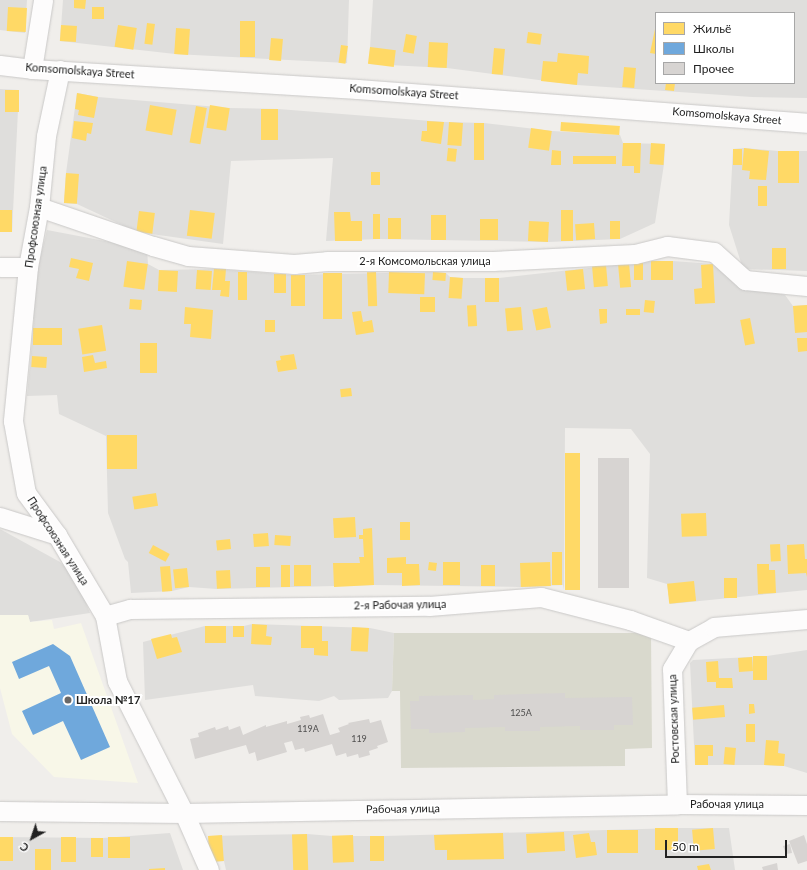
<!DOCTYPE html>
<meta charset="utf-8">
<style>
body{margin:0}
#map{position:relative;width:807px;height:870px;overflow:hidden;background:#f0eeeb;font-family:Lato,sans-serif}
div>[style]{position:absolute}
.residential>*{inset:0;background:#dfdedc}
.education>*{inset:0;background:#f8f7e8}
.construction>*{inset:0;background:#d9d9cd}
.homes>*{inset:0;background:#ffd966;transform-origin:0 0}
.schools>*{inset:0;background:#6fa8dc}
.building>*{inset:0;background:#d7d4d2;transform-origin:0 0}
.roads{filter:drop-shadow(0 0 1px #c9c8c7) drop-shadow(0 0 1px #c9c8c7)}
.minor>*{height:19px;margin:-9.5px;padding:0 9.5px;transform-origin:9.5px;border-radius:9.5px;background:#fdfcfc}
.dots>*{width:11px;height:11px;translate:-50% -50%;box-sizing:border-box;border:2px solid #fff;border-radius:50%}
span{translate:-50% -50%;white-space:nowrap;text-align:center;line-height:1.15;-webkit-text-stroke:4px #fff;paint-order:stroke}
.number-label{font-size:9px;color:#4f4e4e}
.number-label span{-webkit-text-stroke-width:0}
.street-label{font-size:11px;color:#222}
.poi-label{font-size:11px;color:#222;font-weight:700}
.left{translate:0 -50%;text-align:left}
.legend{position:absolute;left:655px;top:12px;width:140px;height:72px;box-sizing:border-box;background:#fff;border:1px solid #a7a7a7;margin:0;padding:5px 7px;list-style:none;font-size:12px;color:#222}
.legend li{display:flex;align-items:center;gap:8px;height:20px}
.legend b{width:20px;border:1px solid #a7a7a7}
.north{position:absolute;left:12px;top:818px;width:40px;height:40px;-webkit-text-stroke:3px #fff;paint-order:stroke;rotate:220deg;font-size:11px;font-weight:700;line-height:16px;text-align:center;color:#222}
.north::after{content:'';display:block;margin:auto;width:14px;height:18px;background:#222;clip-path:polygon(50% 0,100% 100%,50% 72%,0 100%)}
.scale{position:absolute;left:665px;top:840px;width:122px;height:18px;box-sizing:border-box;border:2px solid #222;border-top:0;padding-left:5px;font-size:12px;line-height:14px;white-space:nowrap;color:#222;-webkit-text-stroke:3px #fff;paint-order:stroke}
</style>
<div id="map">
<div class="residential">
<i style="clip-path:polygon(0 0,27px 0,25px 33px,0 30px)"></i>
<i style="clip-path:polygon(63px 0,349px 0,347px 63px,175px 54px,60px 41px)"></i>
<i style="clip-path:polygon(evenodd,373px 0,807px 0,807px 98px,752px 97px,577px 85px,447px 68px,369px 64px,373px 0,656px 13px,794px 13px,794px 83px,656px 83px,656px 13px)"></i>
<i style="clip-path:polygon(0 89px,19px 90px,12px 232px,0 232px)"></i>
<i style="clip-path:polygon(77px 93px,98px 97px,230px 108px,278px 109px,444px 122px,484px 123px,552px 131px,620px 135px,623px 143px,665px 144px,664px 164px,655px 223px,620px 239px,548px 242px,380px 239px,326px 241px,333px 158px,231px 161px,223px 244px,137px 232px,77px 204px,64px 203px,66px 173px)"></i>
<i style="clip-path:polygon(744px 148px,778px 151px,807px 151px,807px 271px,743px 269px,729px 225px,733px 149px)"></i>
<i style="clip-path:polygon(47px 230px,147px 249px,148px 264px,159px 270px,214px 269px,291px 275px,433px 272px,446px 273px,450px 277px,463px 278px,499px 278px,651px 261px,673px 261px,713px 264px,740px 284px,785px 295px,793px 306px,807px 305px,807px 590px,670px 604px,667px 584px,647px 578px,650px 454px,631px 429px,565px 428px,564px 590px,563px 585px,521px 587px,374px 585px,217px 589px,189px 587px,172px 591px,131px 593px,128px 562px,125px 559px,108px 513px,106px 436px,59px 414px,57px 395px,27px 396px,34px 319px,26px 316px)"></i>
<i style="clip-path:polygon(0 529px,60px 562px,76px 578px,90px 613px,30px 622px,28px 615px,0 615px)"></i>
<i style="clip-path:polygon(252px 624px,370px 628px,394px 633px,392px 691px,388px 698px,339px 700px,334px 696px,319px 701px,255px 696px,253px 685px,145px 700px,143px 642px,205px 626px,244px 626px)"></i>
<i style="clip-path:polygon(807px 650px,807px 773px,784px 766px,764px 765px,695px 765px,690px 663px,693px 660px,767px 656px)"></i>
<i style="clip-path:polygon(678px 828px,729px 828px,735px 870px,226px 870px,224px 861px,209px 862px,208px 836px,307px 834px,332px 836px,384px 836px)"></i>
<i style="clip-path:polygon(170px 833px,183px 870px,0 870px,0 837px,103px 838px)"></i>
</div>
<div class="education">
<i style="clip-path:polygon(0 615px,28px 615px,30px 622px,52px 620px,54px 629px,81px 623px,138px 783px,54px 777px,12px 734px,0 688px)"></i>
</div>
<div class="construction">
<i style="clip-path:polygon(394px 633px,651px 633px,652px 748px,625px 749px,625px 766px,401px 768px,400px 691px,392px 691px)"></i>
</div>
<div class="homes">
<i style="clip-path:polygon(74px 0,86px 0,85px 9px,74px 8px)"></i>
<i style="left:8px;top:7px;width:19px;height:24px;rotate:3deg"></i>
<i style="left:92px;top:7px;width:12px;height:12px"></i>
<i style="left:240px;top:21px;width:15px;height:36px"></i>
<i style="left:147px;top:23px;width:8px;height:21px;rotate:7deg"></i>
<i style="left:61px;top:25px;width:16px;height:16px;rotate:4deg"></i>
<i style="left:118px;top:25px;width:19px;height:22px;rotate:9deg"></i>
<i style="left:176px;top:28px;width:14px;height:26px;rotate:4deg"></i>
<i style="clip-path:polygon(655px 29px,656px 29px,656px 54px,650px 53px)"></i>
<i style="left:528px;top:32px;width:14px;height:11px;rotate:8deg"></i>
<i style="left:406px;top:34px;width:11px;height:18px;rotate:10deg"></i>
<i style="left:271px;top:38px;width:12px;height:22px;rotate:5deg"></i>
<i style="left:429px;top:42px;width:19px;height:25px;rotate:3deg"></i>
<i style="left:341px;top:45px;width:7px;height:18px;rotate:8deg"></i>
<i style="left:370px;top:47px;width:26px;height:17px;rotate:7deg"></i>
<i style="left:494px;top:48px;width:11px;height:26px;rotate:5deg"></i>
<i style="clip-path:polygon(558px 53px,589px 56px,588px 74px,578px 73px,577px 85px,541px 81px,543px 61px,557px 62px)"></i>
<i style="left:624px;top:67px;width:12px;height:20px;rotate:5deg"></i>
<i style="clip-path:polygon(666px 83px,675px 83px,674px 91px,665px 90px)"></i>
<i style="left:5px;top:90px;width:14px;height:22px"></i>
<i style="clip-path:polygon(77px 93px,98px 97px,94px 118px,78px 115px,79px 110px,75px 109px)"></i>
<i style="left:150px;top:105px;width:27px;height:26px;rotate:10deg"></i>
<i style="left:210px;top:105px;width:20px;height:23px;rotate:9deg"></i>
<i style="left:196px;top:106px;width:11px;height:37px;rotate:10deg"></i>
<i style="left:261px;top:109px;width:17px;height:31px"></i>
<i style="clip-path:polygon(74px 121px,93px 123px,91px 134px,87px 133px,86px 141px,72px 138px)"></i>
<i style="clip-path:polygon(427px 121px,444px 122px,441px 144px,421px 141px,422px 131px,427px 131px)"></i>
<i style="left:449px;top:122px;width:14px;height:23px;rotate:4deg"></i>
<i style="left:561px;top:122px;width:59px;height:9px;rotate:4deg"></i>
<i style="left:474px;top:123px;width:10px;height:37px"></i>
<i style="left:531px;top:128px;width:21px;height:20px;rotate:8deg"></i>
<i style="clip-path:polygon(623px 143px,641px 143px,640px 173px,634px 173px,634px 166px,622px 166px)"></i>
<i style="left:651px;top:143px;width:14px;height:21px;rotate:4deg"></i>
<i style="left:448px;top:148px;width:9px;height:13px;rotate:6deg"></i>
<i style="clip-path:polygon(744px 148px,769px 151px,766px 180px,749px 179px,750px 171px,742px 170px)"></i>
<i style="left:733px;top:149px;width:9px;height:16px"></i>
<i style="clip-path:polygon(552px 150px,561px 151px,561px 165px,551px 165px)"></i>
<i style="left:778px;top:151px;width:21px;height:32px"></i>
<i style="left:573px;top:156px;width:43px;height:8px"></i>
<i style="left:371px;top:172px;width:9px;height:13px"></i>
<i style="left:66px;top:173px;width:13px;height:30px;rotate:4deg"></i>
<i style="left:758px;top:186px;width:9px;height:20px"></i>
<i style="left:0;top:210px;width:12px;height:22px"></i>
<i style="left:190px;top:210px;width:25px;height:26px;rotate:7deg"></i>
<i style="left:561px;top:210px;width:12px;height:31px"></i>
<i style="left:139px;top:211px;width:16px;height:21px;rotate:7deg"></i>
<i style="clip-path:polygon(334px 212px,350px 212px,351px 221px,362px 221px,362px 241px,335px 241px)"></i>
<i style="left:373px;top:214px;width:7px;height:25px"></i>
<i style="left:431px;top:215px;width:15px;height:25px"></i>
<i style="left:388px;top:218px;width:13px;height:21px"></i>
<i style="left:480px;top:219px;width:18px;height:21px"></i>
<i style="left:529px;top:221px;width:20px;height:20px;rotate:3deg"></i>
<i style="left:610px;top:221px;width:10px;height:18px"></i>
<i style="left:594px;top:223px;width:16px;height:19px;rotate:86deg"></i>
<i style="left:772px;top:248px;width:14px;height:21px"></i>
<i style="clip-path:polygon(71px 258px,93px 263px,89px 281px,76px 278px,79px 269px,69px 267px)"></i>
<i style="left:127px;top:261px;width:21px;height:26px;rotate:8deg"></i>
<i style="left:651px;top:261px;width:22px;height:19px"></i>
<i style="left:629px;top:263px;width:24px;height:11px;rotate:85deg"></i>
<i style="left:634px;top:263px;width:9px;height:17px"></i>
<i style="clip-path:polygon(713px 264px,715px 303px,695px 304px,694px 289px,702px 288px,701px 265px)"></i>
<i style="left:606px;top:265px;width:21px;height:14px;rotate:85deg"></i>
<i style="clip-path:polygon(214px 269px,226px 269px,225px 281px,230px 281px,229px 297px,220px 296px,221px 290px,212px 290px)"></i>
<i style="left:583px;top:269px;width:20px;height:18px;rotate:84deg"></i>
<i style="left:159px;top:270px;width:19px;height:21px;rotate:3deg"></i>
<i style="left:197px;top:270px;width:15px;height:19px;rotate:4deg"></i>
<i style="left:238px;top:272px;width:9px;height:28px"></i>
<i style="left:376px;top:272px;width:34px;height:9px;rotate:88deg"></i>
<i style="left:389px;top:272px;width:36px;height:21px;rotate:2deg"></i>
<i style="left:433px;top:272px;width:13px;height:8px;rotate:4deg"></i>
<i style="left:323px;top:273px;width:19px;height:46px"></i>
<i style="left:274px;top:274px;width:12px;height:19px"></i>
<i style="left:291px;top:275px;width:14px;height:31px"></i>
<i style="left:450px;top:277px;width:13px;height:21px;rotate:4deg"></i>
<i style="left:485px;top:278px;width:14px;height:24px"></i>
<i style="left:420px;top:297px;width:15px;height:15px"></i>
<i style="left:130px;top:299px;width:12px;height:10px;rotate:5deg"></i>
<i style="left:645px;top:300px;width:10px;height:12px;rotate:6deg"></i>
<i style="left:476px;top:305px;width:21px;height:9px;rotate:87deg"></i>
<i style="clip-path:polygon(807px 305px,807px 332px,795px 333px,793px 306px)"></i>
<i style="clip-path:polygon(185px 307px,213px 310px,211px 339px,190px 337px,191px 324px,184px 324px)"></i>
<i style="left:521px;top:307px;width:23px;height:16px;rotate:85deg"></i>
<i style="left:547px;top:307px;width:21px;height:15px;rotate:79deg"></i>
<i style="clip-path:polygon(599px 309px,607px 309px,607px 323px,600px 324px)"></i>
<i style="left:640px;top:309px;width:6px;height:14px;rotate:90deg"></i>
<i style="clip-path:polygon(361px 311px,363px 322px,372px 320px,374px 332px,356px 335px,352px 312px)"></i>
<i style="left:750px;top:318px;width:26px;height:10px;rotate:79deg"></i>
<i style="left:275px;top:320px;width:12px;height:10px;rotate:90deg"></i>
<i style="left:102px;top:325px;width:26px;height:24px;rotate:81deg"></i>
<i style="left:33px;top:328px;width:29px;height:17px"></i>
<i style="clip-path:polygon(797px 338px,807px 338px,807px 351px,798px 352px)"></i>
<i style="left:140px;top:343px;width:17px;height:30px"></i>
<i style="clip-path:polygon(294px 354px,297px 369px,278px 372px,276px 361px,281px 360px,280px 356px)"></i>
<i style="clip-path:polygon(93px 355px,95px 363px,106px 361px,107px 368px,84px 372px,82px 357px)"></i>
<i style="left:32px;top:356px;width:15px;height:11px;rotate:4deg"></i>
<i style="left:351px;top:388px;width:8px;height:11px;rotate:83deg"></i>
<i style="left:107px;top:435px;width:30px;height:34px"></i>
<i style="left:565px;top:453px;width:15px;height:137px"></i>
<i style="left:156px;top:493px;width:13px;height:24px;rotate:81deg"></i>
<i style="left:706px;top:513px;width:23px;height:25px;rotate:88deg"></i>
<i style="left:355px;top:517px;width:20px;height:22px;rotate:87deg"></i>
<i style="left:400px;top:522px;width:10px;height:18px"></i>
<i style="clip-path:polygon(372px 528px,374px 585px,334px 587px,333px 563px,360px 563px,359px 557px,364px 557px,363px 539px,359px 539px,359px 535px,363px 535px,363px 529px)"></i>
<i style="left:268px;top:533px;width:13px;height:15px;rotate:86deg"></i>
<i style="left:275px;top:535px;width:16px;height:10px;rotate:4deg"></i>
<i style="left:230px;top:539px;width:10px;height:14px;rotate:84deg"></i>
<i style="left:780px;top:544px;width:17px;height:10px;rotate:87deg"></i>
<i style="clip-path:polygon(804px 544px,805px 559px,807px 559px,807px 577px,806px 573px,788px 574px,787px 545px)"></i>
<i style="left:153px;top:545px;width:19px;height:9px;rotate:28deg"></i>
<i style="left:552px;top:552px;width:10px;height:33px"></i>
<i style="clip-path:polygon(406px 557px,406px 564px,419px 564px,420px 585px,402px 586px,402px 573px,387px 573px,387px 558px)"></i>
<i style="left:429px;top:562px;width:8px;height:8px;rotate:7deg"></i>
<i style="left:443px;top:562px;width:17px;height:23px"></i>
<i style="left:550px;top:562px;width:24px;height:30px;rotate:88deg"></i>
<i style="clip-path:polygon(757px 564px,769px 564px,769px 570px,775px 570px,776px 593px,758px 594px)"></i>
<i style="left:281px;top:565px;width:9px;height:22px"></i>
<i style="left:294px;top:565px;width:17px;height:21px"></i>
<i style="left:481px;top:565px;width:14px;height:21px"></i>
<i style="left:170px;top:566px;width:25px;height:10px;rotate:85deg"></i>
<i style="left:256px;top:567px;width:14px;height:20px"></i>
<i style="left:187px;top:568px;width:19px;height:14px;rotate:84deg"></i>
<i style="left:230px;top:570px;width:18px;height:14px;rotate:87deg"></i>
<i style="left:724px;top:578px;width:13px;height:20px"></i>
<i style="left:694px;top:581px;width:20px;height:27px;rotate:84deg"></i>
<i style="clip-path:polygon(252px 624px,267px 625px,266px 636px,272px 637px,271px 645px,251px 644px)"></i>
<i style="left:205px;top:626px;width:21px;height:17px"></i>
<i style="left:233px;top:626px;width:11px;height:11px"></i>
<i style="clip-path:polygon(301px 626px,322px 626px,322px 641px,328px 641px,328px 656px,314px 655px,314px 648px,301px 648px)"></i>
<i style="left:352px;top:627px;width:17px;height:24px;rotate:3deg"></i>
<i style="clip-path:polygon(171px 634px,172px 638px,177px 637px,182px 652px,157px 659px,151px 639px)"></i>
<i style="left:753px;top:656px;width:14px;height:24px"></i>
<i style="left:752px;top:657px;width:14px;height:14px;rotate:86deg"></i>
<i style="clip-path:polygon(718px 661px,719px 678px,732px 678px,733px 688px,716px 688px,716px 682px,707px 682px,706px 662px)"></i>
<i style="clip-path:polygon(749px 704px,754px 704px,755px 713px,749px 714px)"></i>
<i style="left:724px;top:705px;width:12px;height:32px;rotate:85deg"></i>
<i style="left:746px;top:724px;width:9px;height:18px"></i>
<i style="clip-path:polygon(766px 740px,779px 741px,778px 753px,785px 754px,784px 766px,764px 765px)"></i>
<i style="clip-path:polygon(695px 745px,713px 745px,713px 756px,708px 756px,708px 765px,695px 765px)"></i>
<i style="left:725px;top:747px;width:11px;height:17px;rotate:5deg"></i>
<i style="left:678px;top:828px;width:22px;height:23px;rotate:90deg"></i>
<i style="left:713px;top:828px;width:21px;height:21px;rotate:85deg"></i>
<i style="left:638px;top:830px;width:23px;height:31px;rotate:90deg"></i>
<i style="left:564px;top:832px;width:19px;height:38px;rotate:87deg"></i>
<i style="clip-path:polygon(503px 833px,504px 859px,447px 860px,447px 850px,435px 850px,434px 835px)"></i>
<i style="clip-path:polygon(589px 833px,591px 842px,595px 842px,597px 855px,576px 858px,573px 835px)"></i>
<i style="left:307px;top:834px;width:36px;height:15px;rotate:88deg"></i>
<i style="left:222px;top:835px;width:26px;height:14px;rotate:86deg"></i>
<i style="left:353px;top:835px;width:27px;height:21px;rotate:88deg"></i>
<i style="left:370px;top:836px;width:14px;height:25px"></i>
<i style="left:0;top:837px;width:13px;height:24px"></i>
<i style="left:61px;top:837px;width:15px;height:25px"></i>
<i style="left:108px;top:837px;width:22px;height:21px"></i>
<i style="left:91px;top:838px;width:12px;height:19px"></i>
<i style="left:35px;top:849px;width:16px;height:21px"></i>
<i style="clip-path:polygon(709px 864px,711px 870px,698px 870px,697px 866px)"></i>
<i style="clip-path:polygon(165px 868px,165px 870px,149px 870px,149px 869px)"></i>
</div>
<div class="schools">
<i style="clip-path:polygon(53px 644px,70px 656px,110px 747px,81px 760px,63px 721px,33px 735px,22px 711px,61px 693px,49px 666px,19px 679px,12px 662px)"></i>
</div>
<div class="building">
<i style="left:598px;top:458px;width:31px;height:130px"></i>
<i style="clip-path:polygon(565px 693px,565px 698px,632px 697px,633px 725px,614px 725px,614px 730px,580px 730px,580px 726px,540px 727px,540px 731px,505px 731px,505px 727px,465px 728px,465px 732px,429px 733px,429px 729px,411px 729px,410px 701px,419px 701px,419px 696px,473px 695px,473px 700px,494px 699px,494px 695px)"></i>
<i style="clip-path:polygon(323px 714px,330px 735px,340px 732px,338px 728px,349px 724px,348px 723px,369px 719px,370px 723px,381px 720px,388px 742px,377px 746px,378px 748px,369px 751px,370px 755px,359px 758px,358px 754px,347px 757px,346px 753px,336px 756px,332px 744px,305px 752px,304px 748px,295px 750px,292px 741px,284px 743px,287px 752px,257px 761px,255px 752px,249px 754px,246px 745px,195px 759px,190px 739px,199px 737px,198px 733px,215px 727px,216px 730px,228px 726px,229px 730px,240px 726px,243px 735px,266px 725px,266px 727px,287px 721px,287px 724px,301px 720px,300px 717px,309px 715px,310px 718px)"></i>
<i style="clip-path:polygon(804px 835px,807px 844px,807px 861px,798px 864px,789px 841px)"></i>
<i style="clip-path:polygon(790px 844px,792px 853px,786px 854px,783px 846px)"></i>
<i style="clip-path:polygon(777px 863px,778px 870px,763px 870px,762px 867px)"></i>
</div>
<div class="roads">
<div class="minor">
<i style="left:0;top:65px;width:32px;rotate:7deg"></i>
<i style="left:32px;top:69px;width:326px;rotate:3.5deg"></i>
<i style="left:357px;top:89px;width:451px;rotate:4.3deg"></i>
<i style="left:32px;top:69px;width:70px;rotate:-80.9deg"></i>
<i style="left:60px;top:70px;width:67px;rotate:102deg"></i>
<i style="left:46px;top:136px;width:71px;rotate:95.6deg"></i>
<i style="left:39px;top:207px;width:61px;rotate:100.4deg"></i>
<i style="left:28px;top:267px;width:155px;rotate:95.6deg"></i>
<i style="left:13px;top:421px;width:73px;rotate:79.8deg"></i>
<i style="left:26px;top:493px;width:52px;rotate:53.6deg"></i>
<i style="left:57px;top:535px;width:94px;rotate:59.3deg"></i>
<i style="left:105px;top:616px;width:66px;rotate:79.5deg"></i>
<i style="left:117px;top:681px;width:148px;rotate:63.1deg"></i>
<i style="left:184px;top:813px;width:62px;rotate:66.3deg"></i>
<i style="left:39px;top:207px;width:120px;rotate:18.9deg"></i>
<i style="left:153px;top:246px;width:36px;rotate:16deg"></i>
<i style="left:188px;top:256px;width:106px;rotate:4.3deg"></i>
<i style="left:294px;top:264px;width:33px;rotate:-5deg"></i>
<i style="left:327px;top:261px;width:166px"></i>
<i style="left:493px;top:261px;width:142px;rotate:-2.8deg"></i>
<i style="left:635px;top:254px;width:33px;rotate:-14deg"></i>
<i style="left:667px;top:246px;width:47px;rotate:7.3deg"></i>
<i style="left:714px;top:252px;width:42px;rotate:42.1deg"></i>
<i style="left:745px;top:280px;width:62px;rotate:5.5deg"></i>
<i style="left:0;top:267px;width:28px"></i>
<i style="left:0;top:517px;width:60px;rotate:17.5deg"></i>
<i style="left:105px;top:616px;width:26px;rotate:-16deg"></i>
<i style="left:130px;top:609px;width:299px;rotate:-0.6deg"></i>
<i style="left:429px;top:606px;width:112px;rotate:-4.6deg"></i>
<i style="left:541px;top:597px;width:92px;rotate:14.5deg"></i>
<i style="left:630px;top:620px;width:63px;rotate:19.6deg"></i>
<i style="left:677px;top:804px;width:135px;rotate:-92.1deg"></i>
<i style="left:672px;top:669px;width:33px;rotate:-59deg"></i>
<i style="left:689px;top:641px;width:29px;rotate:-29deg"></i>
<i style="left:714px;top:627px;width:93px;rotate:-4.9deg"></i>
<i style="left:0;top:811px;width:184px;rotate:0.6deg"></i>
<i style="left:184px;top:813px;width:493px;rotate:-1deg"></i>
<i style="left:677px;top:804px;width:130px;rotate:0.4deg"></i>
</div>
</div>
<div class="dots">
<i style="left:68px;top:700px;background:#6a6968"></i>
</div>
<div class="number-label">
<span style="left:521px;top:713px">125А</span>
<span style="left:308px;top:729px">119А</span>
<span style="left:359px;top:739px">119</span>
</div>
<div class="street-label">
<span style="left:80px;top:71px;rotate:4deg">Komsomolskaya Street</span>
<span style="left:404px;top:92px;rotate:4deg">Komsomolskaya Street</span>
<span style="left:727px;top:116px;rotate:5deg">Komsomolskaya Street</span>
<span style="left:36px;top:217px;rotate:-82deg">Профсоюзная улица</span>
<span style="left:425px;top:261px">2-я Комсомольская улица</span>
<span style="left:58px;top:541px;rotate:57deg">Профсоюзная улица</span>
<span style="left:400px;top:605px;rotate:-1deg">2-я Рабочая улица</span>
<span style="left:674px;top:719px;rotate:-92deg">Ростовская улица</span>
<span style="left:727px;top:804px">Рабочая улица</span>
<span style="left:403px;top:809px;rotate:-1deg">Рабочая улица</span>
</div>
<div class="poi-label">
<span class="left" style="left:76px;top:700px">Школа №17</span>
</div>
<ul class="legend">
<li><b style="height:11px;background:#ffd966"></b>Жильё</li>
<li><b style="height:11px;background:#6fa8dc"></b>Школы</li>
<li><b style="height:11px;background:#d7d4d2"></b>Прочее</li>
</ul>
<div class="north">С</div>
<div class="scale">50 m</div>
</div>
